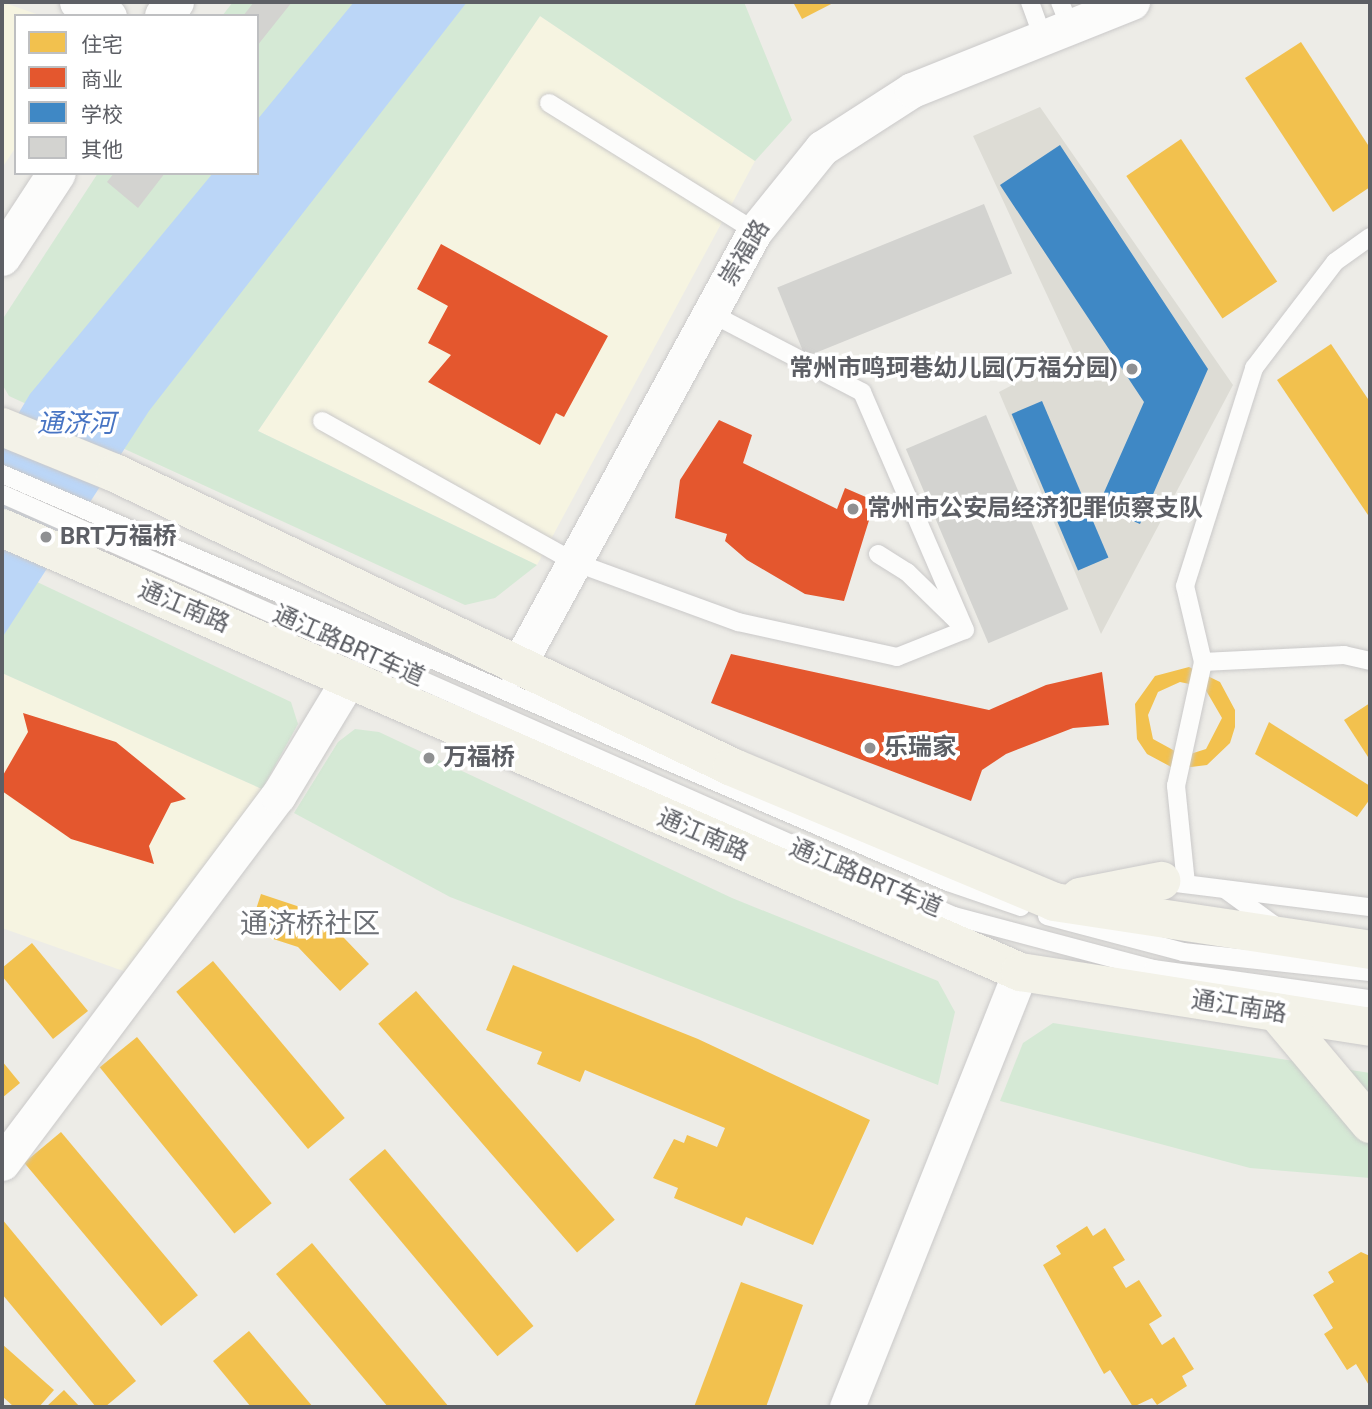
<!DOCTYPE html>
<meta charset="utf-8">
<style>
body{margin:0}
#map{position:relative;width:1372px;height:1409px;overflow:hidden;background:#edece7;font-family:Roboto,"Noto Sans SC",sans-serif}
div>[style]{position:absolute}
.commercial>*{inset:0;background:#f6f4e1}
.education>*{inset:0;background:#dddcd5}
.green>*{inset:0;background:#d5e9d5}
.water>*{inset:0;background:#bbd6f7}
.homes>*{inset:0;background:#f2c14e;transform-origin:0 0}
.shops>*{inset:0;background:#e4572e}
.schools>*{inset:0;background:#3f88c5;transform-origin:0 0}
.building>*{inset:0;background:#d3d3d0;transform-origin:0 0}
.roads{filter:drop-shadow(0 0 2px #cac9c9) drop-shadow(0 0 2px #cac9c9)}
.lane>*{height:18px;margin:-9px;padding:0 9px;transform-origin:9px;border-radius:9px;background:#fcfcfb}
.street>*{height:35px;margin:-17.5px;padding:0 17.5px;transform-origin:17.5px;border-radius:17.5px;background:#fcfcfb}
.secondary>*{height:38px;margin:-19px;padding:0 19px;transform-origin:19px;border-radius:19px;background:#fcfcfb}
.primary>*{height:38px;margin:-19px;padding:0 19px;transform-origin:19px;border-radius:19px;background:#f3f2e8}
.dots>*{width:19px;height:19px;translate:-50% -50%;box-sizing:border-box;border:4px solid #fff;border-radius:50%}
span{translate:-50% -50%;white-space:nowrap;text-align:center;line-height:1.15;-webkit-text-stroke:7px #fff;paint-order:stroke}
.street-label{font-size:24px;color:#5d5f65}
.poi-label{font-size:24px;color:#5d5f65;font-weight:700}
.right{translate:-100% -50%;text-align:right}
.left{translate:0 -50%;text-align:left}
.water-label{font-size:26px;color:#4774c3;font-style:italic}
.quarter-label{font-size:28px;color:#6e7177}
.frame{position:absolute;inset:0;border:4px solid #5d5f65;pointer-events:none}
.legend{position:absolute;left:14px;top:14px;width:245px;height:161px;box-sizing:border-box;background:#fff;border:2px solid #bebfc1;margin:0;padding:9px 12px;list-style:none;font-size:21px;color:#5d5f65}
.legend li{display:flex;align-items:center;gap:14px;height:35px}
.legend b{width:35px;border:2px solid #bebfc1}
</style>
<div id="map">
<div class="commercial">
<i style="clip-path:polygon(2px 2px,42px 16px,16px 16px,16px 147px,2px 168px)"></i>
<i style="clip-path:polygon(540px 16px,755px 161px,537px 565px,258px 431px)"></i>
<i style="clip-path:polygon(2px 673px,262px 789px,129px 973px,2px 928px)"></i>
</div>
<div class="education">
<i style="clip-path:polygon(1040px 107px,1233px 385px,1101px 634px,999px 392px,1074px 353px,973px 136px)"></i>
</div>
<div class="green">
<i style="clip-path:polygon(233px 2px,744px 2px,792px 120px,755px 161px,540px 16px,258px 431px,537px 565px,495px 598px,465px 605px,9px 396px,2px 384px,2px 320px,98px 173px,257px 173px,257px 16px,222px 16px)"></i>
<i style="clip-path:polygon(35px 581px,291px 702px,298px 724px,262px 789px,2px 673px,2px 638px)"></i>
<i style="clip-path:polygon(355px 729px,379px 732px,732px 898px,938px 981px,955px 1012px,938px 1085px,450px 897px,294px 813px,338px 742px)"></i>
<i style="clip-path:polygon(1053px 1023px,1370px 1073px,1370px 1178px,1250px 1168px,1000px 1101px,1023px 1043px)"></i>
</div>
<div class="water">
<i style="clip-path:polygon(354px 2px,467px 2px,149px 411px,2px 638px,2px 441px,30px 394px,213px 173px,257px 173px,257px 120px)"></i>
</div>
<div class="homes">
<i style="clip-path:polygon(793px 2px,835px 2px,802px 19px)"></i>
<i style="clip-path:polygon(1301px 42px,1370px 148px,1370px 187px,1333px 212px,1245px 78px)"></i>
<i style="left:1181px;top:139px;width:172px;height:66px;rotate:56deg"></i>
<i style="clip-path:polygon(1331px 344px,1370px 402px,1370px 518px,1277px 380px)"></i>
<i style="clip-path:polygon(evenodd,1189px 667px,1220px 682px,1235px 710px,1235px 727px,1230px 743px,1207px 765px,1175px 769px,1147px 754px,1137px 739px,1135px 704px,1155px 676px,1189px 667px,1180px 682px,1204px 687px,1222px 718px,1206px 749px,1184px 756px,1153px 739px,1148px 715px,1158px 692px,1180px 682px)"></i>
<i style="clip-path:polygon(1370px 703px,1370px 760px,1344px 720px)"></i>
<i style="clip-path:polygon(1269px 722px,1370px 786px,1370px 799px,1357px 817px,1255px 754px)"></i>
<i style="clip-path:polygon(261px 894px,321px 914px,369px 964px,340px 991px,298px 947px,249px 931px)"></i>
<i style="clip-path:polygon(32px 943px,88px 1011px,53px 1039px,2px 976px,2px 968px)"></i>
<i style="left:213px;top:961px;width:205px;height:48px;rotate:50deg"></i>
<i style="clip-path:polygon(513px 965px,698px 1039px,870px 1120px,813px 1245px,746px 1217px,742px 1226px,674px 1198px,678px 1188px,653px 1178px,674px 1139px,684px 1143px,687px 1135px,717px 1147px,725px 1128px,585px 1070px,580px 1082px,537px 1064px,542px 1052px,486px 1030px)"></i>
<i style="left:416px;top:991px;width:303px;height:50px;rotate:49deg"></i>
<i style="left:137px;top:1037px;width:214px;height:48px;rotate:51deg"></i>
<i style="clip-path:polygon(2px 1061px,20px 1083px,2px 1098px)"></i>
<i style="left:61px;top:1132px;width:213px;height:48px;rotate:50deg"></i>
<i style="left:385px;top:1149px;width:231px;height:47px;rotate:50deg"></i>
<i style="clip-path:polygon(2px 1219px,136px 1381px,105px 1407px,96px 1407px,2px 1294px)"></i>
<i style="clip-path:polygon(1087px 1226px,1093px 1236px,1105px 1228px,1125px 1260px,1113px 1267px,1126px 1288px,1139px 1280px,1162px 1316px,1149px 1324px,1162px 1345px,1174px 1337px,1194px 1369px,1182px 1376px,1187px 1386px,1157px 1405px,1152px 1398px,1133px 1407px,1110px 1370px,1104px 1374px,1043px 1265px,1061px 1254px,1056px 1246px)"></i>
<i style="clip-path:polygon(312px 1243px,449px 1407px,388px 1407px,276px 1274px)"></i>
<i style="clip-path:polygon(1361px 1252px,1370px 1256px,1370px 1387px,1356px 1364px,1347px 1370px,1324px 1334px,1333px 1328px,1313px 1295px,1334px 1282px,1328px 1272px)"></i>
<i style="clip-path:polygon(741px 1282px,803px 1305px,766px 1407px,694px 1407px)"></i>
<i style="clip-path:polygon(249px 1331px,313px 1407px,251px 1407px,213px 1361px)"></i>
<i style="clip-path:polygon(2px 1344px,54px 1390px,39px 1407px,14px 1407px,2px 1396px)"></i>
<i style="clip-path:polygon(64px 1390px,80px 1407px,46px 1407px)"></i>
</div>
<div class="shops">
<i style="clip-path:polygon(441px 244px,608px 336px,564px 417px,556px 413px,540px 445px,428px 382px,451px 355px,428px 343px,448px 306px,417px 289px)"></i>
<i style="clip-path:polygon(719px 420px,752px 435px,743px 463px,837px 509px,845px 488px,875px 501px,844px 601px,805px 594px,747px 560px,725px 541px,727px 534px,675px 518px,680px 480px)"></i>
<i style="clip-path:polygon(731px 654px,989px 710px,1046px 685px,1102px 672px,1109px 725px,1073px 728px,1006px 754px,982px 770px,971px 801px,711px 703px)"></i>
<i style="clip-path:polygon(23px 713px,116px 742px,186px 799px,171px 803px,149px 846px,154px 864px,71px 839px,2px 791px,2px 777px,28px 732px)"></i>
</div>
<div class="schools">
<i style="clip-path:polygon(1060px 145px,1208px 369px,1140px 524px,1098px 506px,1144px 402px,1000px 185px)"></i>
<i style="left:1042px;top:401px;width:170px;height:33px;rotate:67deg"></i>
</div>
<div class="building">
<i style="clip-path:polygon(254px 2px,292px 2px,257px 46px,257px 16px,243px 16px)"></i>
<i style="clip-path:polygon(114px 173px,165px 173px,138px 208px,107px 182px)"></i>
<i style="left:984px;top:204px;width:75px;height:223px;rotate:68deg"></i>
<i style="left:986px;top:415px;width:211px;height:87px;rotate:67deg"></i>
</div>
<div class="roads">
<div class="lane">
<i style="left:1030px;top:2px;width:37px;rotate:70deg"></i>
<i style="left:1060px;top:2px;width:27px;rotate:68deg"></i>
<i style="left:549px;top:103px;width:243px;rotate:31.9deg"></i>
<i style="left:322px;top:421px;width:289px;rotate:29.2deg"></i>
<i style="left:574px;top:562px;width:175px;rotate:20.1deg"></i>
<i style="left:738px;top:622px;width:163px;rotate:12.4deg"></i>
<i style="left:897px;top:657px;width:73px;rotate:-21.7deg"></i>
<i style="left:965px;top:630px;width:259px;rotate:-113.4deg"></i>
<i style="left:862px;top:392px;width:171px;rotate:-152.5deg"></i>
<i style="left:2px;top:474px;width:1030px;rotate:23.33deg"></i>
<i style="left:948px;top:882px;width:77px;rotate:18.9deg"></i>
<i style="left:2px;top:494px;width:1041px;rotate:23.91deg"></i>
<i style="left:954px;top:916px;width:206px;rotate:14.9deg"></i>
<i style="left:1153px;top:969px;width:219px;rotate:7.9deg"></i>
<i style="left:878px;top:554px;width:34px;rotate:32deg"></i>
<i style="left:907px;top:572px;width:71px;rotate:44.4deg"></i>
<i style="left:1203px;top:662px;width:141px;rotate:-2.8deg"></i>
<i style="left:1344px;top:655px;width:27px;rotate:13deg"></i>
<i style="left:1176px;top:883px;width:195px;rotate:7.1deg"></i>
<i style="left:1186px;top:884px;width:99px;rotate:-95.8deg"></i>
<i style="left:1176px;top:786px;width:127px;rotate:-77.7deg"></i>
<i style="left:1203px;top:662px;width:78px;rotate:-103.3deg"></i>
<i style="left:1185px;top:586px;width:229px;rotate:-72.4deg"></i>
<i style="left:1254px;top:368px;width:133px;rotate:-52.6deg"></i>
<i style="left:1335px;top:262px;width:43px;rotate:-35.5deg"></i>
<i style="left:1226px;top:890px;width:63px;rotate:36deg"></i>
<i style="left:1047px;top:916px;width:141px;rotate:14.8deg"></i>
<i style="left:1183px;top:952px;width:188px;rotate:6.1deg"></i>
</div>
<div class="street">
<i style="left:77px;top:2px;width:35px;rotate:24deg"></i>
<i style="left:516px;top:669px;width:499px;rotate:-61.4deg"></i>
<i style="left:755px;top:231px;width:107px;rotate:-51.1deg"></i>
<i style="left:822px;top:148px;width:107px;rotate:-32.8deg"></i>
<i style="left:912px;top:90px;width:237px;rotate:-21.8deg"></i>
<i style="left:2px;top:1163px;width:459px;rotate:-53.1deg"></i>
<i style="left:278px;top:796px;width:139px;rotate:-58.8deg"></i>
<i style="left:847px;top:1407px;width:468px;rotate:-68.3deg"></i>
</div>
<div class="secondary">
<i style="left:164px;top:16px;width:18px;rotate:-52deg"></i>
<i style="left:2px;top:257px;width:100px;rotate:-56.8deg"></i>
</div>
<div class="primary">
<i style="left:2px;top:427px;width:122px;rotate:22.2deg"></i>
<i style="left:115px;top:473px;width:683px;rotate:25.48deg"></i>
<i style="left:732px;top:767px;width:349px;rotate:22.7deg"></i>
<i style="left:1054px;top:902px;width:320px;rotate:8.6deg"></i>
<i style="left:2px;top:528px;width:1111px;rotate:23.56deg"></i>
<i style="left:1020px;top:972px;width:354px;rotate:8.9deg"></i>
<i style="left:1080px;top:897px;width:83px;rotate:-11.2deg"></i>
<i style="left:1277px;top:1013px;width:145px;rotate:50deg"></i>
</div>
</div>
<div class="dots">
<i style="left:1132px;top:369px;background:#8f9092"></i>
<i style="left:853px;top:509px;background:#8f9092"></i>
<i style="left:46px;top:537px;background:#8f9092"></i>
<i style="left:870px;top:748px;background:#8f9092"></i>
<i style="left:429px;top:758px;background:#8f9092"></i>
</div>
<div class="street-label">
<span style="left:745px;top:253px;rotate:-59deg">崇福路</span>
<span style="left:184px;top:607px;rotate:23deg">通江南路</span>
<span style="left:349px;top:646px;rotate:24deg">通江路BRT车道</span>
<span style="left:703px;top:835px;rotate:23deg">通江南路</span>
<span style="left:866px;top:878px;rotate:23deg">通江路BRT车道</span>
<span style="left:1239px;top:1007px;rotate:9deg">通江南路</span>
</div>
<div class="poi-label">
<span class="right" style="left:1118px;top:369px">常州市鸣珂巷幼儿园(万福分园)</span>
<span class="left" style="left:867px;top:509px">常州市公安局经济犯罪侦察支队</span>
<span class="left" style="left:60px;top:537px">BRT万福桥</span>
<span class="left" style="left:884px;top:748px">乐瑞家</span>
<span class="left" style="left:443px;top:758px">万福桥</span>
</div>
<div class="water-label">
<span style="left:76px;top:424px">通济河</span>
</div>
<div class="quarter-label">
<span style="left:310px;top:924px">通济桥社区</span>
</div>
<div class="frame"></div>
<ul class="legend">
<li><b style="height:19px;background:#f2c14e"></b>住宅</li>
<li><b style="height:19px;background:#e4572e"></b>商业</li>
<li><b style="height:19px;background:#3f88c5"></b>学校</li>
<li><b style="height:19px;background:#d3d3d0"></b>其他</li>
</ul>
</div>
